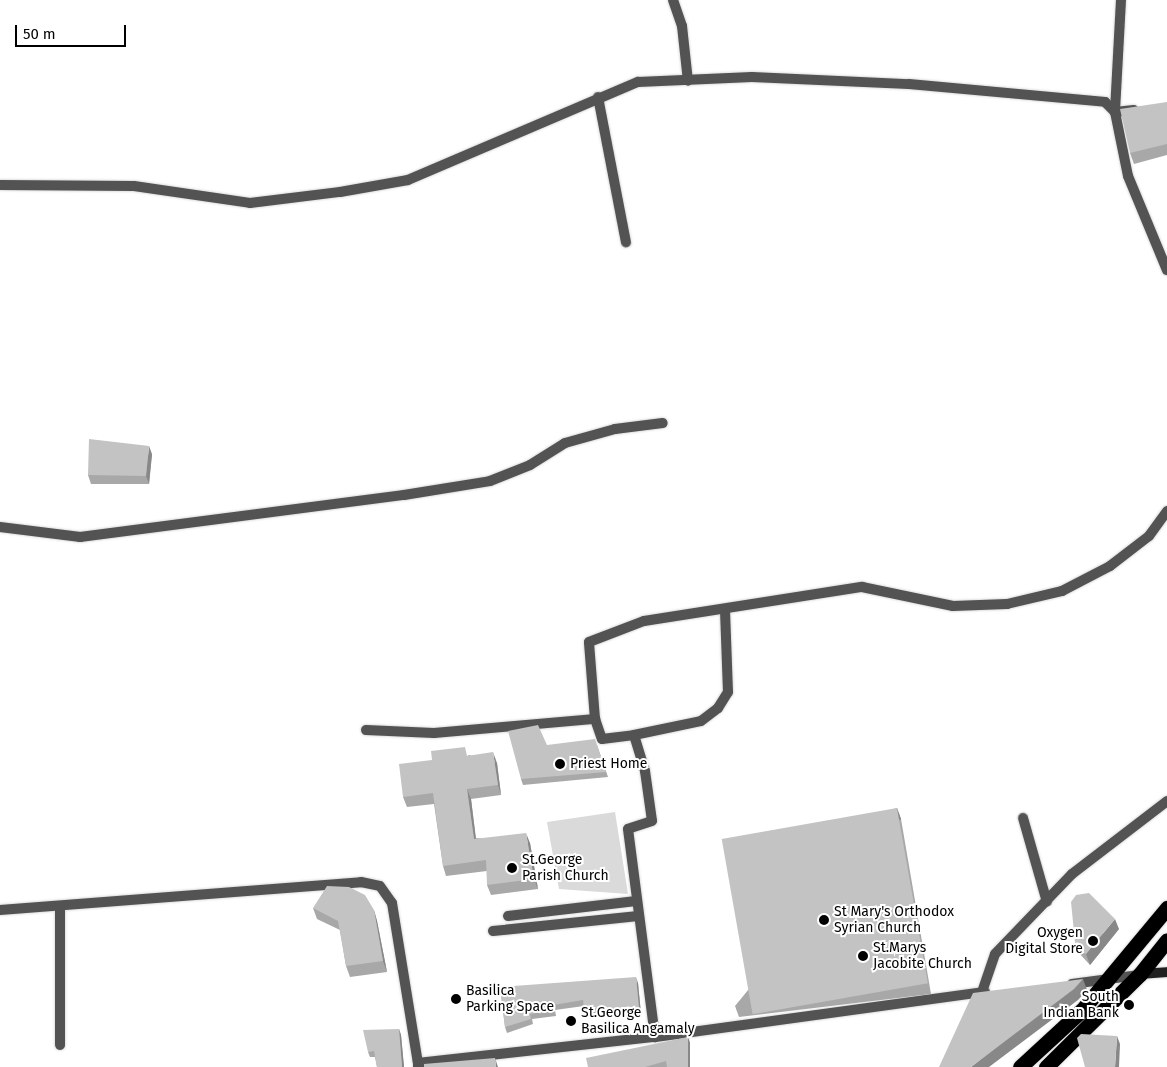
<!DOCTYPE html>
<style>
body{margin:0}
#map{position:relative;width:1167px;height:1067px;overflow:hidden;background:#fff;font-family:"Fira Sans",sans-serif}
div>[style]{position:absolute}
.green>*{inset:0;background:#dadada}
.roads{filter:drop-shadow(0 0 1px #dbdbdb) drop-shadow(0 0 1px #dbdbdb)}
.street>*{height:10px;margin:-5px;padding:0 5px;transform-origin:5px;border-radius:5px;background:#535353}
.secondary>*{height:10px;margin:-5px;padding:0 5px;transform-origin:5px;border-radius:5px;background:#202020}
.highway>*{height:15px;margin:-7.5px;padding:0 7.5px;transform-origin:7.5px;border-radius:7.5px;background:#000}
.wall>*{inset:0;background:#a8a8a8}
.shaded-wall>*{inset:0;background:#888;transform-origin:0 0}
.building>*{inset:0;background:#c3c3c3;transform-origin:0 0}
.dots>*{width:14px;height:14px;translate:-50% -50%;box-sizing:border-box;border:2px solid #fff;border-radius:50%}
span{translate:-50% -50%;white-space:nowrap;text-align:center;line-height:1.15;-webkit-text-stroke:4px #fff;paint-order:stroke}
.poi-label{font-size:14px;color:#000}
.left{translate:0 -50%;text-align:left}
.right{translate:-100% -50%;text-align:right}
.scale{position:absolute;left:15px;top:25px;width:111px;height:22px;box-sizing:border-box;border:2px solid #000;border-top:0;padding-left:6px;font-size:15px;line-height:18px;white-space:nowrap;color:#000;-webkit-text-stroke:4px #fff;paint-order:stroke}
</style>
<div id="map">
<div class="green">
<i style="clip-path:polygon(615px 812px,628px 894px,559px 889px,547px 822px)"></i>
</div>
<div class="roads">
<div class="street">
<i style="left:673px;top:0;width:28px;rotate:71deg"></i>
<i style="left:682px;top:26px;width:55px;rotate:83.8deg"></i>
<i style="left:1121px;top:0;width:112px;rotate:93.1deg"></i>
<i style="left:1115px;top:112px;width:65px;rotate:78.5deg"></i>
<i style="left:1128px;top:176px;width:102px;rotate:67.5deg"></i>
<i style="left:598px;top:97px;width:148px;rotate:79.1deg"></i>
<i style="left:0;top:185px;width:134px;rotate:0.4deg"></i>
<i style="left:134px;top:186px;width:117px;rotate:8.3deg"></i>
<i style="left:250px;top:203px;width:91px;rotate:-7deg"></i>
<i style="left:340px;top:192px;width:69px;rotate:-10deg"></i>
<i style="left:408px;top:180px;width:250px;rotate:-23.1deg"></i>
<i style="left:638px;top:82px;width:114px;rotate:-2.5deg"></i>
<i style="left:752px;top:77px;width:157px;rotate:2.6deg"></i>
<i style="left:909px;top:84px;width:197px;rotate:5.2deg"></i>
<i style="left:1105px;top:102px;width:14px;rotate:45deg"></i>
<i style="left:1115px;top:112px;width:19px;rotate:-6deg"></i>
<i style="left:0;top:527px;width:81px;rotate:7.1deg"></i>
<i style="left:80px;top:537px;width:327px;rotate:-7.4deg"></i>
<i style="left:404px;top:495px;width:87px;rotate:-9.2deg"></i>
<i style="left:490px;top:481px;width:43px;rotate:-21.8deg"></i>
<i style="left:530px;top:465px;width:41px;rotate:-32.2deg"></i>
<i style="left:565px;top:443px;width:52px;rotate:-15.6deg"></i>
<i style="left:615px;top:429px;width:48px;rotate:-7.1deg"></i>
<i style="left:595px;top:719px;width:21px;rotate:71deg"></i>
<i style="left:602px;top:739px;width:32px;rotate:-7deg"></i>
<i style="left:634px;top:735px;width:38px;rotate:73deg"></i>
<i style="left:645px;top:771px;width:50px;rotate:82deg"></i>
<i style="left:652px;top:821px;width:25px;rotate:162deg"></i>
<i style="left:628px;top:829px;width:210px;rotate:82.6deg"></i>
<i style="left:366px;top:730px;width:68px;rotate:2.5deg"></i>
<i style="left:434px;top:733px;width:162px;rotate:-5deg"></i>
<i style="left:595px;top:719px;width:77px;rotate:-94.5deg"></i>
<i style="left:589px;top:642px;width:59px;rotate:-20.9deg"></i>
<i style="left:644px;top:621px;width:221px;rotate:-8.9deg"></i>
<i style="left:862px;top:587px;width:93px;rotate:11.8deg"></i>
<i style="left:953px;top:606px;width:54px;rotate:-2.1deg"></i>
<i style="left:1007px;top:604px;width:57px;rotate:-13.3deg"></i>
<i style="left:1062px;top:591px;width:54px;rotate:-27.5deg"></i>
<i style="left:1110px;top:566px;width:49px;rotate:-37.6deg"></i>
<i style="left:1149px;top:536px;width:31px;rotate:-54deg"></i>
<i style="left:634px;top:735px;width:68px;rotate:-11.8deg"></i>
<i style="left:701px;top:721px;width:21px;rotate:-37deg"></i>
<i style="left:718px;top:708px;width:19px;rotate:-58deg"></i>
<i style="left:728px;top:692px;width:82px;rotate:-92.1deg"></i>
<i style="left:1023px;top:818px;width:87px;rotate:74.1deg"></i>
<i style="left:60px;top:906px;width:139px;rotate:90deg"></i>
<i style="left:0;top:910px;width:362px;rotate:-4.4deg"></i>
<i style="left:361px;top:882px;width:19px;rotate:12deg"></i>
<i style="left:380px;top:886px;width:21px;rotate:55deg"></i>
<i style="left:392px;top:903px;width:162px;rotate:80.8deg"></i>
<i style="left:508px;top:916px;width:129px;rotate:-6.7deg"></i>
<i style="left:493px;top:931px;width:146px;rotate:-5.9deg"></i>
<i style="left:1072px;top:984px;width:68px;rotate:-7.7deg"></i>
<i style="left:982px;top:992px;width:40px;rotate:-71.1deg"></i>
<i style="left:995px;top:954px;width:111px;rotate:-46.1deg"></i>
<i style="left:1072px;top:874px;width:120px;rotate:-37.5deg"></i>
<i style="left:418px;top:1067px;width:4px;rotate:-90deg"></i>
<i style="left:418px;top:1063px;width:238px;rotate:-6.3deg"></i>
<i style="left:655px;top:1037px;width:333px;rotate:-7.8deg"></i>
</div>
<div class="secondary">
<i style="left:1140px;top:974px;width:27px;rotate:-4deg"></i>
</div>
<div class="highway">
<i style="left:1020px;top:1067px;width:84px;rotate:-42.6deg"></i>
<i style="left:1082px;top:1010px;width:133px;rotate:-50.2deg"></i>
<i style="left:1046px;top:1067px;width:132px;rotate:-44.7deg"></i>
<i style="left:1140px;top:974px;width:43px;rotate:-51.5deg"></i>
</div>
</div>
<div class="wall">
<i style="clip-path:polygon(1167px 102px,1167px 155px,1134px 164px,1130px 153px)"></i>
<i style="clip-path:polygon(152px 454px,149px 484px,91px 484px,88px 475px)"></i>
<i style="clip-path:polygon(547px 745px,597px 745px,608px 777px,523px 785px,521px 779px)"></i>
<i style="clip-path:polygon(469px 755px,497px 763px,501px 795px,471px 799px,476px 838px,530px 843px,538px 889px,491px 895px,487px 885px,487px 871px,446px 876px,443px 866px,434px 804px,407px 807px,403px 797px)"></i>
<i style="clip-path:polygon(897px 808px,901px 819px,931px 994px,739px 1017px,735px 1006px)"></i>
<i style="clip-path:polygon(313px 908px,374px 910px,377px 921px,387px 972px,350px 977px,346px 966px,340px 930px,317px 919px)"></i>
<i style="clip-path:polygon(1119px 929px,1090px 965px,1079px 953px,1075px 942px)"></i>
<i style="clip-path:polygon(638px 983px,641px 1014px,586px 1013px,584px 1006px,555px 1010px,556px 1016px,532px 1019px,533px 1024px,507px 1033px,505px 1027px,500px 987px)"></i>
<i style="clip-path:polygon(399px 1029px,401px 1035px,404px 1067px,377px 1067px,375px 1057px,370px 1057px,368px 1052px)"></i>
<i style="clip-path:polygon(688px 1037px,690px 1043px,690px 1067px,588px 1067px)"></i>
</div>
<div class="shaded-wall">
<i style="clip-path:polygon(149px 446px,152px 454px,149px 484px,146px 476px)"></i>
<i style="clip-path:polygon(493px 752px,497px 763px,501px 795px,498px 785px)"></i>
<i style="clip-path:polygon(467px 789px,471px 799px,477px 849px,474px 839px)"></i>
<i style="left:897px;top:808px;width:12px;height:178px;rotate:70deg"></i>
<i style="clip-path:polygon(526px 833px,530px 843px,538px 889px,534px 879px)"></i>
<i style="clip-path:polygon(374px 910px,377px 921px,387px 972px,383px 961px)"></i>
<i style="clip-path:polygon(1115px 919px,1119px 929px,1090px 965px,1086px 954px)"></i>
<i style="clip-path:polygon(636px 977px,638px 983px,641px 1014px,639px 1008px)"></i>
<i style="clip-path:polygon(1083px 979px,1087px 990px,1078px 1000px,989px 1067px,971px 1067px)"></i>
<i style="clip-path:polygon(399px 1029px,401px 1035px,404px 1067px,402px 1067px)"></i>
<i style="clip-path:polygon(1117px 1036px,1120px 1044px,1119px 1067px,1115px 1067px)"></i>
<i style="clip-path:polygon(688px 1037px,690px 1043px,690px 1067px,688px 1067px)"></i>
<i style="clip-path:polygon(495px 1058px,498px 1067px,496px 1067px)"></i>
</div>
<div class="building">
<i style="clip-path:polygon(1167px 102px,1167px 144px,1130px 153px,1120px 109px)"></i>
<i style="clip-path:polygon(89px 439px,149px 446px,146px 476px,88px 475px)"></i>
<i style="clip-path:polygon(538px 725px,547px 745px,595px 739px,606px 772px,521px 779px,508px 731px)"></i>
<i style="clip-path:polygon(465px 747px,467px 756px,493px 752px,498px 785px,467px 789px,474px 839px,526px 833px,534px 879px,487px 885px,486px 860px,443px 866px,433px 793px,403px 797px,399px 764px,432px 760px,431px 751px)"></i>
<i style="left:897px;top:808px;width:178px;height:178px;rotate:80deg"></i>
<i style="clip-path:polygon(327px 886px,349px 887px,365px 895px,374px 910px,383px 961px,346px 966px,338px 921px,313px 908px)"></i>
<i style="clip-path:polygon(1089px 893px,1115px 919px,1086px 954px,1075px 942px,1071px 902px,1076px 895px)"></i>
<i style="clip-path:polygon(636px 977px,639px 1008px,584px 1008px,583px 1000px,553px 1005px,554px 1010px,530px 1014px,531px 1019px,505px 1027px,500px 987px)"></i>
<i style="clip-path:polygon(1083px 979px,1074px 989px,971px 1067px,939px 1067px,973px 993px)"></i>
<i style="clip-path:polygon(399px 1029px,402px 1067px,377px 1067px,374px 1051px,368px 1052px,363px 1030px)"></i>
<i style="clip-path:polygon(1081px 1034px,1117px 1036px,1115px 1067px,1085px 1067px,1077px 1038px)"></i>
<i style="clip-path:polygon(688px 1037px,688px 1067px,667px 1067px,666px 1061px,645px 1067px,588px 1067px,586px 1058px)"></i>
<i style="clip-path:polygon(495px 1058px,496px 1067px,424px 1067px,424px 1064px)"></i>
</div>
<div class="dots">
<i style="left:560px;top:764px;background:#000"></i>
<i style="left:512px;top:868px;background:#000"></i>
<i style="left:824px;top:920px;background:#000"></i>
<i style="left:1093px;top:941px;background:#000"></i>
<i style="left:863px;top:956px;background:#000"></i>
<i style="left:456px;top:999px;background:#000"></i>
<i style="left:1129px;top:1005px;background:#000"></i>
<i style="left:571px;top:1021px;background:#000"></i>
</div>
<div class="poi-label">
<span class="left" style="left:570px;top:764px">Priest Home</span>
<span class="left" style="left:522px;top:868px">St.George<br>Parish Church</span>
<span class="left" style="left:834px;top:920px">St Mary's Orthodox<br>Syrian Church</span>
<span class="right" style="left:1083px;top:941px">Oxygen<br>Digital Store</span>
<span class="left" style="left:873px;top:956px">St.Marys<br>Jacobite Church</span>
<span class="left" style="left:466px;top:999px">Basilica<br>Parking Space</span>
<span class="right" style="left:1119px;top:1005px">South<br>Indian Bank</span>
<span class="left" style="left:581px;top:1021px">St.George<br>Basilica Angamaly</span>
</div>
<div class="scale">50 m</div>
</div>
